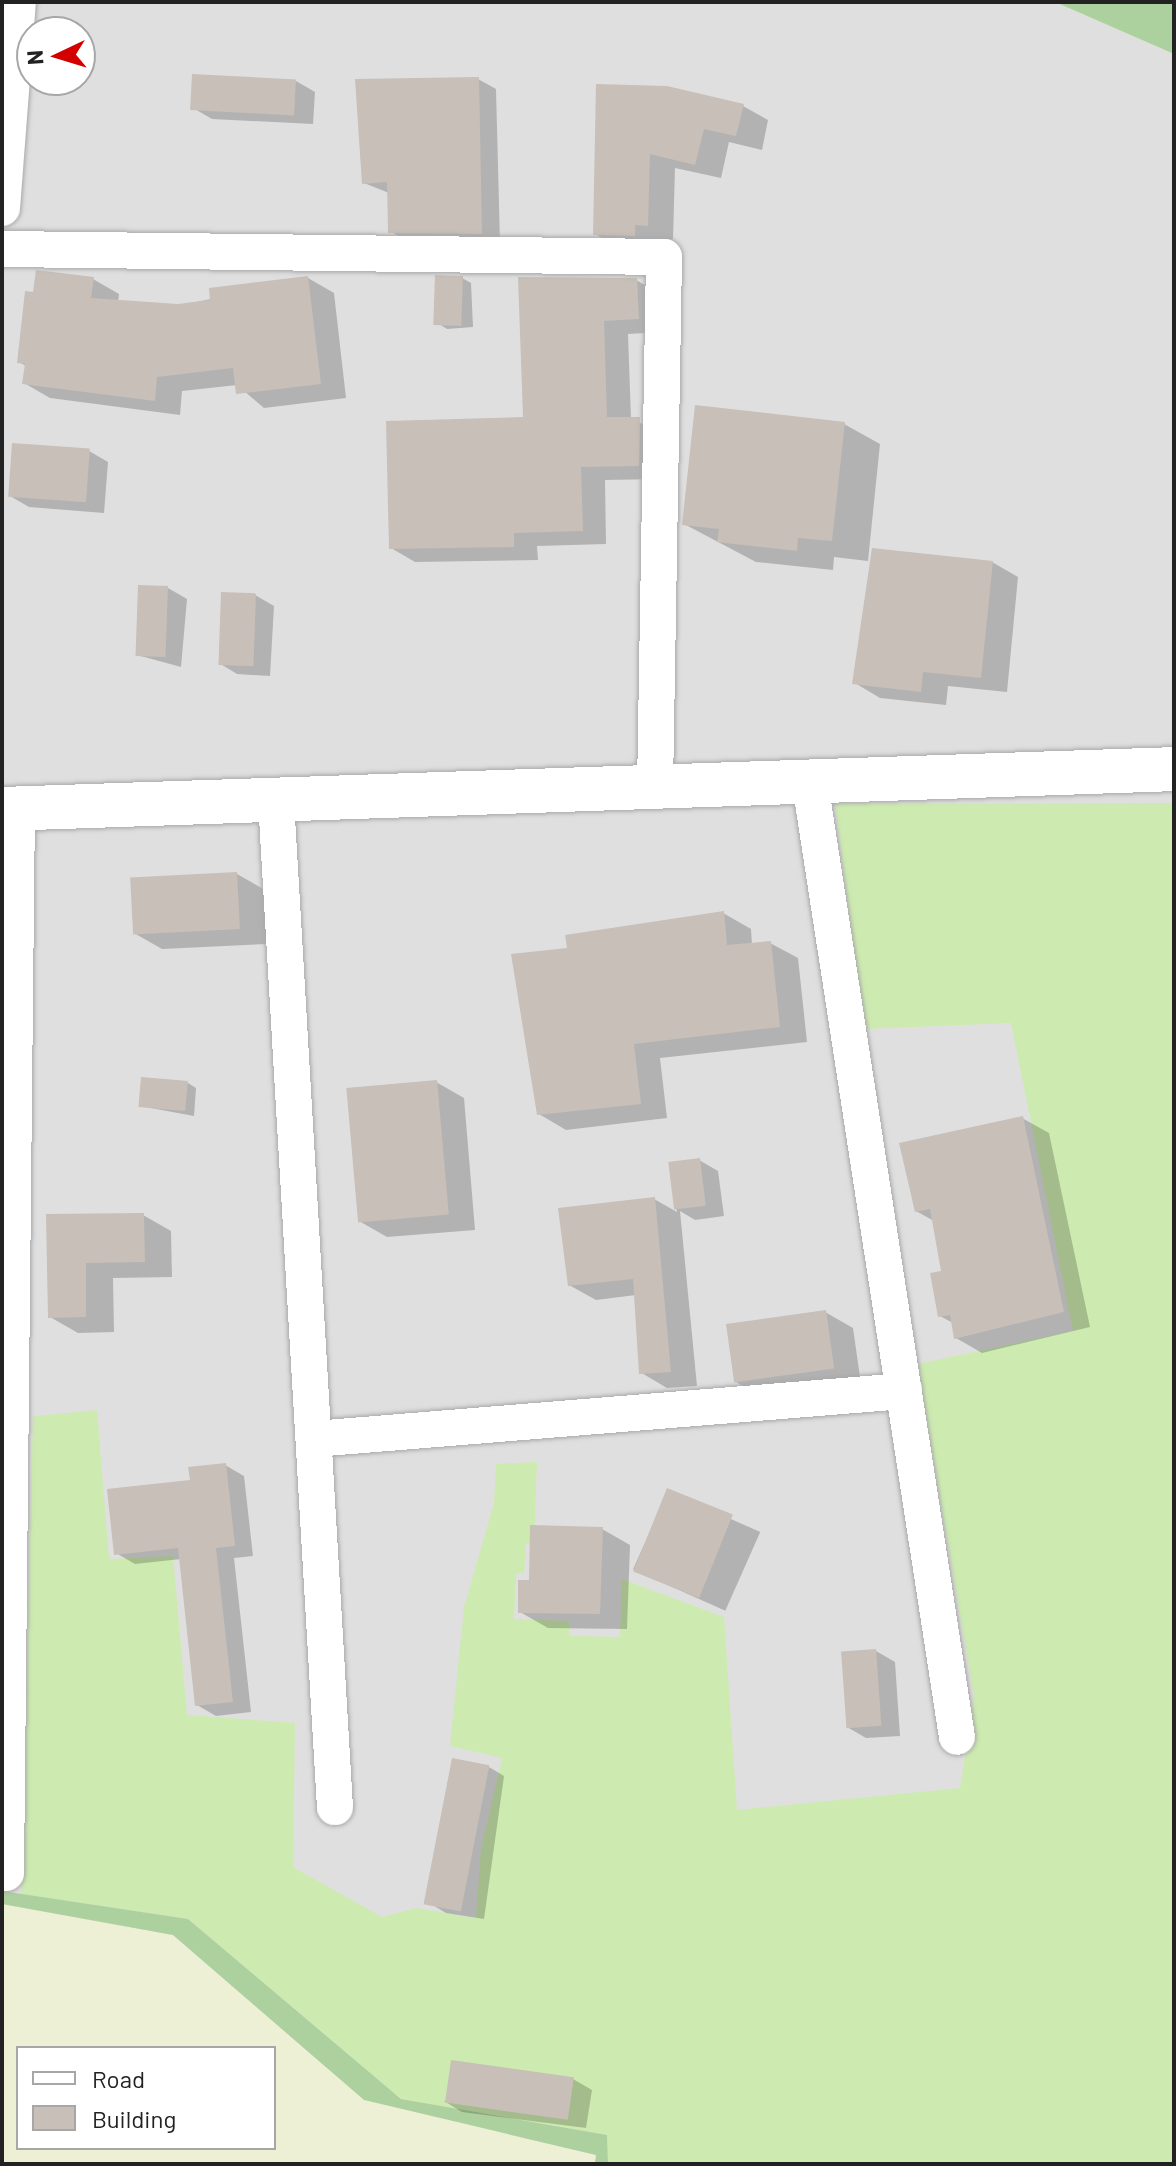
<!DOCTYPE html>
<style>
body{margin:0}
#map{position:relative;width:1176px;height:2166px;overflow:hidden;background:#f2efe9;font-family:Barlow,sans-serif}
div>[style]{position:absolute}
.residential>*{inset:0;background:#e0dfdf}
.farmland>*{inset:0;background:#eef0d5}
.grass>*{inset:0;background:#cdebb0}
.forest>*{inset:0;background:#add19e}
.shadow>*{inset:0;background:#0003;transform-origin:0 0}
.building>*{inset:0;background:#c7bfb8;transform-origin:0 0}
.roads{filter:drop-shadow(0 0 2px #a9a9a9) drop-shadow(0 0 2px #a9a9a9)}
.minor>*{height:36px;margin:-18px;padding:0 18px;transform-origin:18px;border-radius:18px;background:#fff}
.tertiary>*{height:44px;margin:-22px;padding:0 22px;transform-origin:22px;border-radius:22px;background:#fff}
span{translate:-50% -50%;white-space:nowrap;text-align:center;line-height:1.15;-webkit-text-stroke:6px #fff;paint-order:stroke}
.frame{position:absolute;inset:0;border:4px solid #222;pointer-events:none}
.legend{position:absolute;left:16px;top:2046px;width:260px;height:104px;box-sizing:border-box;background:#fff;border:2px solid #a7a7a7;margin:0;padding:10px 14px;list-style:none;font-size:24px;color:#222}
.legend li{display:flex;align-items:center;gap:16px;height:40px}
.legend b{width:40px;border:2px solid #a7a7a7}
.north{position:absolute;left:16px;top:16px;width:80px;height:80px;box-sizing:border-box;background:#fff;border:2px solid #a7a7a7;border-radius:50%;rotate:266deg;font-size:22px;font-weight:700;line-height:32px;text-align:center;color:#222}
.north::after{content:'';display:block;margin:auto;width:28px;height:36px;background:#d40000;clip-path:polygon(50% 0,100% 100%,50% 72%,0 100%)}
</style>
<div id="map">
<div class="residential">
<i style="clip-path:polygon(evenodd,2px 2px,1055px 2px,1174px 54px,1174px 2164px,582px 2164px,274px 2048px,18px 2048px,2px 2076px,2px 2px,32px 32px,80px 32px,80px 80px,32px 80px,32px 32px)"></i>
</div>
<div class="farmland">
<i style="clip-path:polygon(evenodd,2px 1904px,173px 1935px,364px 2100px,596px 2155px,595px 2164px,2px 2164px,2px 1904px,18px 2048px,274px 2048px,274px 2148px,18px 2148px,18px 2048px)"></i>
</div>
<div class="grass">
<i style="clip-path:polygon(1174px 803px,1174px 2164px,608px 2164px,607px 2135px,401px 2099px,188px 1919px,21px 1894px,33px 1416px,97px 1410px,109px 1559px,173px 1556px,187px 1715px,295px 1723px,293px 1867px,382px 1917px,416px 1908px,476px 1918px,481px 1849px,502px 1758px,450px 1746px,464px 1607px,494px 1503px,496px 1464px,537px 1462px,534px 1543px,526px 1544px,524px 1573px,516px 1573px,514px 1619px,569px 1621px,569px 1636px,620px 1637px,622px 1579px,724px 1617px,737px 1810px,960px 1788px,974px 1696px,917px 1364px,1073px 1331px,1011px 1023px,864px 1029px,835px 804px)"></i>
</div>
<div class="forest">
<i style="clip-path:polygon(1055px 2px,1174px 2px,1174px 54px)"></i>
<i style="clip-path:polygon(2px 1891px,188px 1919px,401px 2099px,607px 2135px,608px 2164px,595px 2164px,596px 2155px,364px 2100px,173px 1935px,2px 1904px)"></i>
</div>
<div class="shadow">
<i style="clip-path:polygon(478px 79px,496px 89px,500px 243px,408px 242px,390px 231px,389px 193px,364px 183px)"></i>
<i style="clip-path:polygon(296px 81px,315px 92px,313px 124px,212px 119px,193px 108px)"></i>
<i style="clip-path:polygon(598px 86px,743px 106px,768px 120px,762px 150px,729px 142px,721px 178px,675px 168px,673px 239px,660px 239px,660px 249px,621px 249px,595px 234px)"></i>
<i style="clip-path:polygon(308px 278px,334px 293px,346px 398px,264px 408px,237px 385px,182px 391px,180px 415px,50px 398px,24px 383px,26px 366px,19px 362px,35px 294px,93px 279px,119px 294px,118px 302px,178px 306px)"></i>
<i style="clip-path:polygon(462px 278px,471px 283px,473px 327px,447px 329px,439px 324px)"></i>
<i style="clip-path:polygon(636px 280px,661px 294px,663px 332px,628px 334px,631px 419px,664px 433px,663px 479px,605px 480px,606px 544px,537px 546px,538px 560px,415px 562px,391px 548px,525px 419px)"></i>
<i style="clip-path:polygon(844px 424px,880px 444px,868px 561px,834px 557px,833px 570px,756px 562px,684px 524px)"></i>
<i style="clip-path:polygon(89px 451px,108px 462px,104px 513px,29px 507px,10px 496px)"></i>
<i style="clip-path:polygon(992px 562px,1018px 577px,1007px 692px,948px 686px,946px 705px,880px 698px,855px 683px)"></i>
<i style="clip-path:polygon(168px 588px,187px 599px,181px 667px,137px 655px)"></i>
<i style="clip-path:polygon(255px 595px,274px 606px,270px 676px,237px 674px,219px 663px)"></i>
<i style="clip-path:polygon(237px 874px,265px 890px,267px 944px,162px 949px,134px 933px)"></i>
<i style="clip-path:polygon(723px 913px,751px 929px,752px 945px,770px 943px,798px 958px,807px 1042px,660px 1058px,667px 1118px,566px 1130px,539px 1114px,569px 950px)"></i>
<i style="clip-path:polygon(436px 1082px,464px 1098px,475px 1230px,387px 1237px,359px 1221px)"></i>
<i style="clip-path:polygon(188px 1083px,196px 1088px,194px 1116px,140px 1106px)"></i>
<i style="clip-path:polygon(1022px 1118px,1049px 1133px,1090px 1327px,982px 1353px,956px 1338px,953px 1323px,940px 1316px,944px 1272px,934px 1221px,916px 1211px)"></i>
<i style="clip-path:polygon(699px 1160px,718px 1171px,724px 1216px,695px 1220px,680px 1211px,697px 1386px,667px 1388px,640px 1372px,636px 1295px,596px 1300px,569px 1285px,654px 1199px,677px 1212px,670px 1164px)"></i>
<i style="clip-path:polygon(143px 1215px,171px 1231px,172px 1277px,113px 1278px,114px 1332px,78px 1333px,50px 1317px,48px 1216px)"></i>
<i style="clip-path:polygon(825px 1312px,853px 1328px,861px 1384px,764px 1398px,736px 1382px)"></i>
<i style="clip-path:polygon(225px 1465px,244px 1476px,253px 1556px,234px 1558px,251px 1712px,216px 1716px,197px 1705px,181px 1559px,135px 1564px,116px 1553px,192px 1482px)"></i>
<i style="left:668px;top:1491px;width:101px;height:86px;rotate:24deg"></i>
<i style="clip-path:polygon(602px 1529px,630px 1545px,627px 1629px,548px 1628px,520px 1612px,531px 1582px)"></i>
<i style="clip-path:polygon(876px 1651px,895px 1662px,900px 1736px,866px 1738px,847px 1727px)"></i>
<i style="clip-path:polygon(489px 1767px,504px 1776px,484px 1919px,446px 1913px,431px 1904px)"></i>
<i style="clip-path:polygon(573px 2079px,592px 2090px,586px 2128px,462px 2112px,444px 2101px)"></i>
</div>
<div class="building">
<i style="left:192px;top:74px;width:104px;height:36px;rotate:3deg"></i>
<i style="clip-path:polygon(479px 77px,482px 234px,388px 233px,387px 182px,362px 184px,355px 79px)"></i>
<i style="clip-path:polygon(596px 84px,667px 86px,744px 104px,736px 136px,704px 129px,695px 165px,650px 154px,648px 226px,635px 225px,635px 236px,593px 235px)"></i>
<i style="clip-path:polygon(36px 270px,94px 277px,91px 298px,178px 304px,210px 300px,209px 288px,308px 276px,321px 384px,236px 394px,233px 368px,157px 377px,155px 401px,22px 384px,25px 364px,17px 363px,25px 291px,33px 292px)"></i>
<i style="left:435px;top:275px;width:28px;height:50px;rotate:2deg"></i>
<i style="clip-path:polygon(518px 277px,637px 278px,639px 319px,604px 321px,607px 417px,640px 417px,639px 466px,581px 467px,583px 531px,514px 533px,514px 547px,389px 549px,386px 421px,523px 417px)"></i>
<i style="clip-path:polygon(695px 405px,845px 422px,832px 541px,798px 538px,797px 551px,717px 542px,719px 529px,682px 525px)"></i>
<i style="left:12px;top:443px;width:78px;height:54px;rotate:4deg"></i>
<i style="clip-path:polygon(872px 548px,993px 561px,981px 678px,923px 672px,921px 692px,852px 684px)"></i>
<i style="left:138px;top:585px;width:30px;height:71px;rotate:2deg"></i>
<i style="left:221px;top:592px;width:35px;height:73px;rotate:2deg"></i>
<i style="left:237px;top:872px;width:57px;height:107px;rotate:87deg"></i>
<i style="clip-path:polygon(724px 911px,727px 945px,771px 941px,780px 1027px,634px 1044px,641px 1104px,537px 1115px,511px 954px,567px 948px,565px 935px)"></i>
<i style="left:141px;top:1077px;width:47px;height:30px;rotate:5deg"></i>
<i style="left:437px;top:1080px;width:135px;height:91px;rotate:85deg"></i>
<i style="clip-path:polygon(1023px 1116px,1064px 1312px,954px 1339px,950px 1315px,938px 1317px,930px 1273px,941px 1271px,930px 1209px,915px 1212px,899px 1143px)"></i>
<i style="left:700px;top:1158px;width:48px;height:32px;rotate:83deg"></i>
<i style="clip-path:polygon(655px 1197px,671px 1372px,639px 1374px,633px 1279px,568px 1286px,558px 1208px)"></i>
<i style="clip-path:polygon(144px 1213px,145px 1262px,86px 1263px,86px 1317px,48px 1318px,46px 1214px)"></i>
<i style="left:826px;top:1310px;width:59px;height:101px;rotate:82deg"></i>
<i style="clip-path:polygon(226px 1463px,235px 1546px,216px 1548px,233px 1702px,195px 1706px,178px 1548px,114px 1555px,107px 1489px,190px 1480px,188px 1467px)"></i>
<i style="left:667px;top:1488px;width:71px;height:90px;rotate:22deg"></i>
<i style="clip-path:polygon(530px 1525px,603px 1527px,600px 1614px,518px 1613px,518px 1580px,529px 1580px)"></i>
<i style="left:876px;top:1649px;width:77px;height:35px;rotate:86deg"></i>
<i style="left:452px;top:1758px;width:38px;height:149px;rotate:11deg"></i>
<i style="left:451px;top:2060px;width:124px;height:43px;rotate:8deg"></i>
</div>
<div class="roads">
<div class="minor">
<i style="left:2px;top:208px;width:207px;rotate:-85.6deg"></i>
<i style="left:2px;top:249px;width:662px;rotate:0.69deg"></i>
<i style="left:664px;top:257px;width:531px;rotate:90.97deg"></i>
<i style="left:810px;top:783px;width:965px;rotate:81.24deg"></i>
<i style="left:276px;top:800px;width:1009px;rotate:86.65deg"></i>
<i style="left:314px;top:1439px;width:592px;rotate:-4.65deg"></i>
<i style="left:6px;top:1873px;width:1064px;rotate:-89.41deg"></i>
</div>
<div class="tertiary">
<i style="left:2px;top:809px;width:1173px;rotate:-1.95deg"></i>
</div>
</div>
<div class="frame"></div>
<ul class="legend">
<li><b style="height:10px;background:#fff"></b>Road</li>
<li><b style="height:22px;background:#c7bfb8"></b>Building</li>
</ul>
<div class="north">N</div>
</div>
